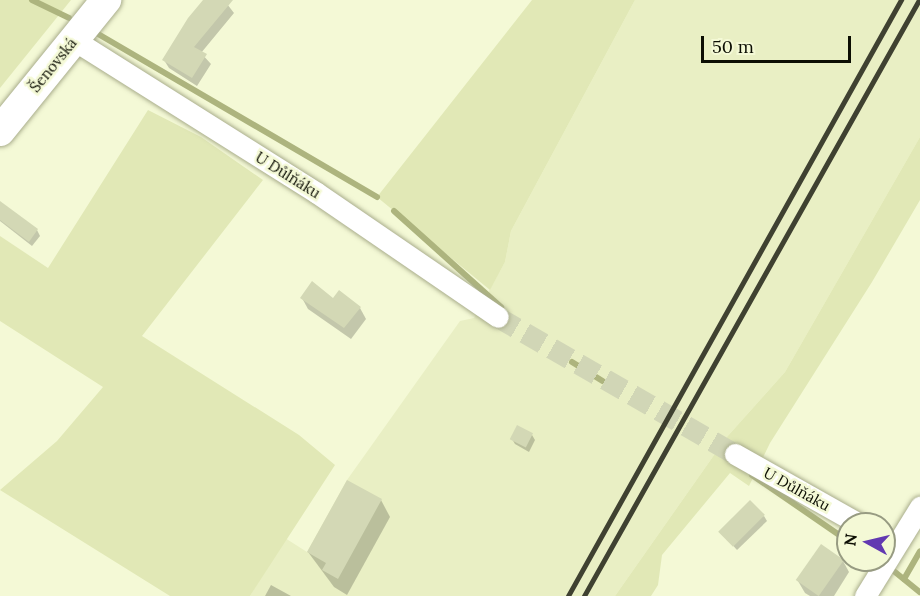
<!DOCTYPE html>
<meta charset="utf-8">
<style>
body{margin:0}
#map{position:relative;width:920px;height:596px;overflow:hidden;background:#f4f9d6;font-family:Lora,serif}
div>[style]{position:absolute}
.built>*{inset:0;background:#e9efc4}
.green>*{inset:0;background:#e1e8b6}
.shadow>*{inset:0;background:#0003}
.stream>*{height:6px;margin:-3px;padding:0 3px;transform-origin:3px;border-radius:3px;background:#adb47e}
.building>*{inset:0;background:#d3d8b5;transform-origin:0 0}
.street-tunnel>*{height:21px;margin-top:-10.5px;transform-origin:0;background:repeating-linear-gradient(90deg,#d1d6b6 0 21px,transparent 0 31px)}
.roads{filter:drop-shadow(0 0 2px #a9ad8c) drop-shadow(0 0 2px #a9ad8c)}
.street>*{height:21px;margin:-10.5px;padding:0 10.5px;transform-origin:10.5px;border-radius:10.5px;background:#fff}
.secondary>*{height:30px;margin:-15px;padding:0 15px;transform-origin:15px;border-radius:15px;background:#fff}
.rail>*{height:4.5px;margin:-2.25px;padding:0 2.25px;transform-origin:2.25px;border-radius:2.25px;background:#3f4131}
span{translate:-50% -50%;white-space:nowrap;text-align:center;line-height:1.15;-webkit-text-stroke:5px #f4f9d6;paint-order:stroke}
.street-label{font-size:15px;color:#0c0e03}
.north{position:absolute;left:836px;top:512px;width:60px;height:60px;box-sizing:border-box;background:#f4f9d6;border:2px solid #979b82;border-radius:50%;rotate:278deg;font-size:16px;font-weight:700;line-height:24px;text-align:center;color:#0c0e03}
.north::after{content:'';display:block;margin:auto;width:21px;height:27px;background:#6239b1;clip-path:polygon(50% 0,100% 100%,50% 72%,0 100%)}
.scale{position:absolute;left:701px;top:36px;width:150px;height:27px;box-sizing:border-box;border:3px solid #0c0e03;border-top:0;padding-left:8px;font-size:18px;line-height:21px;white-space:nowrap;color:#0c0e03;-webkit-text-stroke:4px #f4f9d6;paint-order:stroke}
</style>
<div id="map">
<div class="built">
<i style="clip-path:polygon(635px 0,920px 0,920px 137px,785px 372px,726px 438px,615px 596px,250px 596px,285px 538px,307px 552px,347px 480px,460px 321px,474px 318px,505px 262px,511px 231px)"></i>
</div>
<div class="green">
<i style="clip-path:polygon(0 0,71px 0,0 88px)"></i>
<i style="clip-path:polygon(532px 0,635px 0,511px 231px,505px 262px,490px 290px,377px 197px)"></i>
<i style="clip-path:polygon(148px 110px,201px 137px,263px 180px,142px 336px,299px 435px,335px 465px,250px 596px,170px 596px,0 490px,57px 441px,103px 387px,0 321px,0 236px,48px 268px)"></i>
<i style="clip-path:polygon(920px 137px,920px 200px,872px 282px,770px 443px,749px 486px,730px 473px,662px 555px,658px 585px,651px 596px,615px 596px,726px 438px,785px 372px)"></i>
</div>
<div class="shadow">
<i style="clip-path:polygon(206px 0,224px 0,234px 13px,201px 53px,211px 64px,197px 86px,169px 68px,164px 60px)"></i>
<i style="clip-path:polygon(0 203px,37px 230px,40px 236px,32px 246px,0 221px)"></i>
<i style="clip-path:polygon(302px 298px,334px 300px,360px 308px,366px 319px,351px 339px,308px 309px)"></i>
<i style="clip-path:polygon(532px 435px,535px 440px,529px 452px,515px 444px,512px 439px)"></i>
<i style="clip-path:polygon(381px 500px,390px 517px,347px 595px,334px 587px,308px 552px)"></i>
<i style="clip-path:polygon(764px 516px,767px 521px,737px 550px,720px 531px)"></i>
<i style="clip-path:polygon(843px 561px,849px 572px,834px 596px,810px 596px,805px 593px,798px 581px)"></i>
<i style="clip-path:polygon(271px 585px,291px 596px,265px 596px)"></i>
</div>
<div class="stream">
<i style="left:32px;top:0;width:41px;rotate:25.9deg"></i>
<i style="left:93px;top:31px;width:329px;rotate:30.3deg"></i>
<i style="left:394px;top:211px;width:144px;rotate:41.9deg"></i>
<i style="left:572px;top:362px;width:36px;rotate:32deg"></i>
<i style="left:690px;top:435px;width:3px;rotate:18deg"></i>
<i style="left:716px;top:450px;width:19px;rotate:36deg"></i>
<i style="left:752px;top:475px;width:116px;rotate:34.5deg"></i>
<i style="left:895px;top:572px;width:32px;rotate:39deg"></i>
<i style="left:904px;top:579px;width:32px;rotate:-60deg"></i>
</div>
<div class="building">
<i style="clip-path:polygon(203px 0,233px 0,194px 47px,207px 54px,192px 78px,162px 60px,188px 18px)"></i>
<i style="clip-path:polygon(0 201px,38px 229px,29px 242px,0 220px)"></i>
<i style="clip-path:polygon(312px 281px,333px 298px,339px 290px,361px 307px,344px 328px,300px 298px)"></i>
<i style="left:517px;top:425px;width:18px;height:16px;rotate:27deg"></i>
<i style="clip-path:polygon(347px 480px,382px 499px,338px 579px,322px 570px,326px 563px,307px 552px)"></i>
<i style="left:750px;top:500px;width:21px;height:45px;rotate:45deg"></i>
<i style="left:821px;top:544px;width:28px;height:44px;rotate:35deg"></i>
</div>
<div class="street-tunnel">
<i style="left:498px;top:317px;width:274px;rotate:30deg"></i>
</div>
<div class="roads">
<div class="street">
<i style="left:74px;top:40px;width:287px;rotate:32.2deg"></i>
<i style="left:317px;top:193px;width:219px;rotate:34.4deg"></i>
<i style="left:735px;top:454px;width:142px;rotate:29.4deg"></i>
<i style="left:865px;top:596px;width:105px;rotate:-58.3deg"></i>
</div>
<div class="secondary">
<i style="left:0;top:131px;width:169px;rotate:-51deg"></i>
</div>
</div>
<div class="rail">
<i style="left:568px;top:596px;width:683px;rotate:-60.81deg"></i>
<i style="left:584px;top:596px;width:684px;rotate:-60.66deg"></i>
</div>
<div class="street-label">
<span style="left:53px;top:65px;rotate:-51deg">Šenovská</span>
<span style="left:288px;top:175px;rotate:32deg">U Důlňáku</span>
<span style="left:797px;top:489px;rotate:29deg">U Důlňáku</span>
</div>
<div class="north">N</div>
<div class="scale">50 m</div>
</div>
